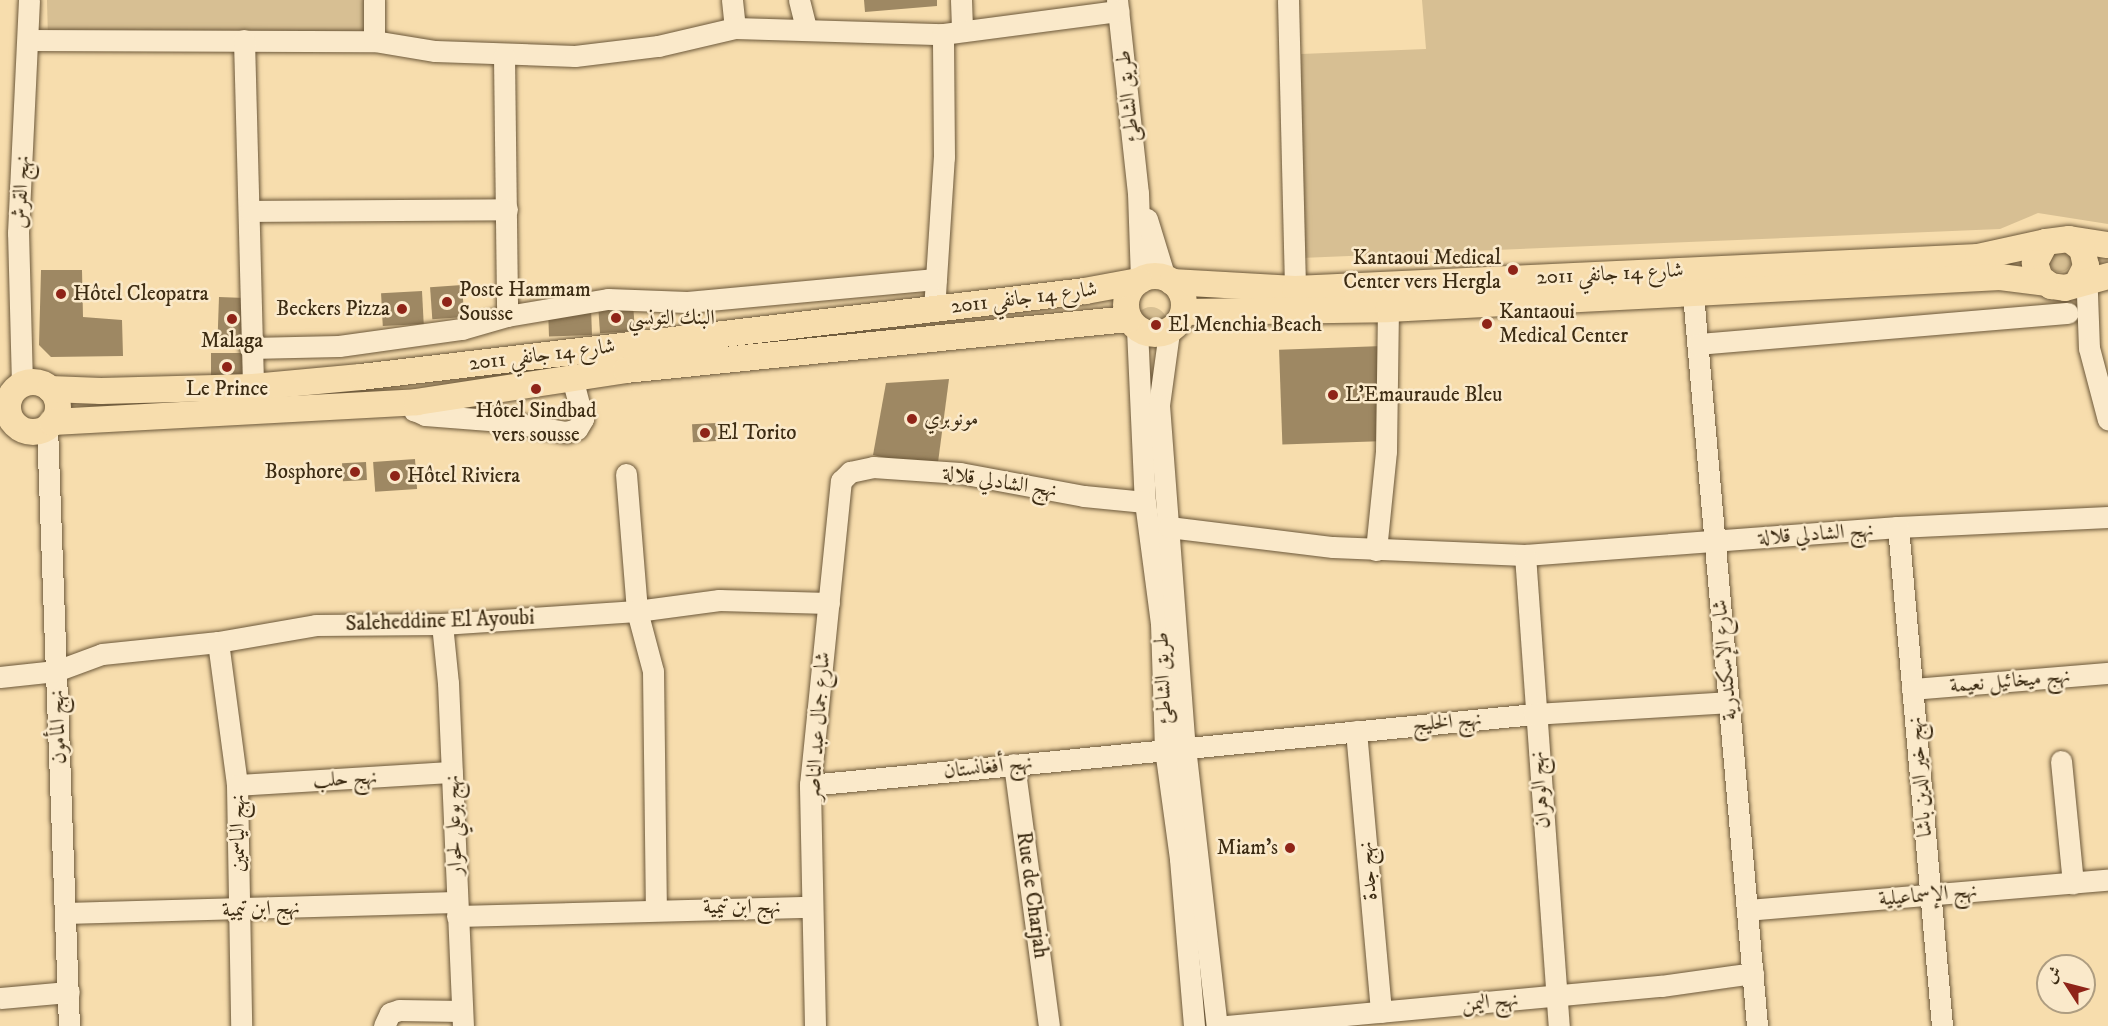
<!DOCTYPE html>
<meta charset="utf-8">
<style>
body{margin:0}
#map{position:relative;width:2108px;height:1026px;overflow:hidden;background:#f7ddad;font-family:"IM FELL DW Pica",Amiri,serif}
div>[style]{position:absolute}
.green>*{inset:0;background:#d7bf93}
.round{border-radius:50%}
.building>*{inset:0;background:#9e8863;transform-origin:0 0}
.roads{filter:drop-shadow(0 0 2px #6c583a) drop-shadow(0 0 2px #6c583a)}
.minor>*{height:21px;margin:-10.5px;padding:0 10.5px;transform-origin:10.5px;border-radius:10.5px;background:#fae9ca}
.major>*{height:26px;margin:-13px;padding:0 13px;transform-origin:13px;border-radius:13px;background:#f7ddad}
.major>.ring{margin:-13px;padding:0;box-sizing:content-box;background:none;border:26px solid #f7ddad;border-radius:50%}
.dots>*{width:16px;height:16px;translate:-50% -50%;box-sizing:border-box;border:3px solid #fae9ca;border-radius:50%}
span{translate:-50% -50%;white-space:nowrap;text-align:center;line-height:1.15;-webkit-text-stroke:5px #fae9ca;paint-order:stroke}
.street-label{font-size:21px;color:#3d2c13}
.poi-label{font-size:21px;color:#3d2c13}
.right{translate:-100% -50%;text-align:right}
.left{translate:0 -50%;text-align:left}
.north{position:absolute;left:2036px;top:954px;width:60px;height:60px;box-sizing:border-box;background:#fae9ca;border:2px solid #ae9d81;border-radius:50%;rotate:306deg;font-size:16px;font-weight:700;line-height:24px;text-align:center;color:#3d2c13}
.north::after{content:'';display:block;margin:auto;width:21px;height:27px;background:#8f2418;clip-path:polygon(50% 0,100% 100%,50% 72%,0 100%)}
</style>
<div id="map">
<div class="green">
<i style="clip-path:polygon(47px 0,367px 0,367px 48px,48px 39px)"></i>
<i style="clip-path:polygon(1422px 0,2108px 0,2108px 224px,2038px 213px,2000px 229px,1301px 258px,1301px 54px,1426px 49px)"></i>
<i class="round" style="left:2049px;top:250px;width:22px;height:22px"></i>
<i class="round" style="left:1135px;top:307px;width:32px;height:32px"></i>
</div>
<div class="building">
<i style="clip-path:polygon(864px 0,937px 0,937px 6px,865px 12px)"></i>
<i style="clip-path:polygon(41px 270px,82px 270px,83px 317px,122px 320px,123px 356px,51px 357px,39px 345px)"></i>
<i style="left:462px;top:285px;width:32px;height:32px;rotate:86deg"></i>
<i style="left:422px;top:291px;width:33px;height:41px;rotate:87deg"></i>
<i style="left:219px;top:297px;width:26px;height:43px;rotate:2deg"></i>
<i style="left:633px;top:303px;width:28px;height:35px;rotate:86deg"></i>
<i style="left:591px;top:307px;width:28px;height:43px;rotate:88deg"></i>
<i style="left:1383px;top:346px;width:95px;height:104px;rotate:88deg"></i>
<i style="left:211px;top:353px;width:32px;height:27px"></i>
<i style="clip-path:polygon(949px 379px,937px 470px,873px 455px,886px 383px)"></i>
<i style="left:716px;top:423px;width:18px;height:24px;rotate:87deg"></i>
<i style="left:415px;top:459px;width:30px;height:42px;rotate:86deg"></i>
<i style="left:366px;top:462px;width:18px;height:24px;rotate:87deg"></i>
</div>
<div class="roads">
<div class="minor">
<i style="left:374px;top:0;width:41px;rotate:90deg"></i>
<i style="left:732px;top:0;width:28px;rotate:84deg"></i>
<i style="left:799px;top:0;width:29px;rotate:76deg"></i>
<i style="left:961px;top:0;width:31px;rotate:88deg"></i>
<i style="left:1117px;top:0;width:194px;rotate:83.8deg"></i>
<i style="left:1138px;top:193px;width:86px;rotate:88deg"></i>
<i style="left:1288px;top:0;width:289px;rotate:88.6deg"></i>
<i style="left:28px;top:40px;width:346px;rotate:0.2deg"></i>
<i style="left:374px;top:41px;width:62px;rotate:9.3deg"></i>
<i style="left:435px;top:51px;width:140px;rotate:2deg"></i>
<i style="left:575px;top:56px;width:84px;rotate:-6.9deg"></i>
<i style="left:658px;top:46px;width:79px;rotate:-13.2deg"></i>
<i style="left:735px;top:28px;width:208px;rotate:1.7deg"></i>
<i style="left:943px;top:34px;width:177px;rotate:-7.5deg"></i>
<i style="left:244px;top:40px;width:347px;rotate:88.5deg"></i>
<i style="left:504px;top:56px;width:260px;rotate:89.3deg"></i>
<i style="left:250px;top:211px;width:257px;rotate:-0.4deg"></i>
<i style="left:1147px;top:219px;width:62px;rotate:73deg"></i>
<i style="left:2086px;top:267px;width:81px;rotate:87.9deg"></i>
<i style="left:2089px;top:348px;width:74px;rotate:75.2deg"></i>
<i style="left:1693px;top:294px;width:735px;rotate:85deg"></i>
<i style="left:934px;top:310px;width:153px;rotate:-86.3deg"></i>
<i style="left:944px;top:157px;width:123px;rotate:-90.5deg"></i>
<i style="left:1137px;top:329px;width:173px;rotate:87.4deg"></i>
<i style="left:1145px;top:502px;width:122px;rotate:82.5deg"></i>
<i style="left:1161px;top:623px;width:126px;rotate:88.2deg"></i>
<i style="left:1165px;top:749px;width:111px;rotate:82.2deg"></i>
<i style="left:1180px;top:859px;width:168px;rotate:85.2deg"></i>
<i style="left:1169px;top:332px;width:74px;rotate:97.8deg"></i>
<i style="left:1159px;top:405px;width:343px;rotate:85.7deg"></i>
<i style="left:1185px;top:747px;width:281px;rotate:83.5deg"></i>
<i style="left:1698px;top:344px;width:371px;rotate:-4.8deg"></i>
<i style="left:250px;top:348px;width:89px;rotate:-1.3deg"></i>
<i style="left:339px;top:346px;width:124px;rotate:-7.9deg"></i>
<i style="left:462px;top:329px;width:47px;rotate:-16.1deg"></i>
<i style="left:507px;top:316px;width:102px;rotate:-9.6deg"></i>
<i style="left:608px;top:299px;width:79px;rotate:2.2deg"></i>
<i style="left:687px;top:302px;width:250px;rotate:-5.3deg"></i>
<i style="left:22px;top:384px;width:151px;rotate:-91.5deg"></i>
<i style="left:18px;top:233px;width:233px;rotate:-87.3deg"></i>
<i style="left:417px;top:402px;width:9px;rotate:111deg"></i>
<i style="left:414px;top:410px;width:12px;rotate:24deg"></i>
<i style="left:425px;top:415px;width:77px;rotate:4.5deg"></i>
<i style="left:502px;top:421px;width:65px;rotate:9.8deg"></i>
<i style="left:566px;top:432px;width:11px;rotate:-15deg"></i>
<i style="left:577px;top:429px;width:12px;rotate:-59deg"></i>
<i style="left:583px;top:419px;width:39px;rotate:-105deg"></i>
<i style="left:47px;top:427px;width:599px;rotate:87.9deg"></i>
<i style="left:626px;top:474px;width:137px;rotate:85.4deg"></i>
<i style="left:637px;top:611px;width:62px;rotate:75.1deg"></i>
<i style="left:653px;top:671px;width:238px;rotate:89.3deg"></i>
<i style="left:1169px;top:527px;width:165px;rotate:7deg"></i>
<i style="left:1333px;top:547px;width:192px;rotate:2.4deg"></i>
<i style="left:1525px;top:555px;width:374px;rotate:-4.3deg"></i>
<i style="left:1898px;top:527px;width:210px;rotate:-2.7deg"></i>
<i style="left:1898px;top:527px;width:501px;rotate:84.96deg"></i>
<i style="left:1376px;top:550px;width:100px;rotate:-84.2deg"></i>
<i style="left:1386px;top:451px;width:142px;rotate:-89.2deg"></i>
<i style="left:1525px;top:555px;width:472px;rotate:85.9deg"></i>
<i style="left:442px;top:624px;width:59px;rotate:84.2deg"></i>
<i style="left:448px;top:683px;width:343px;rotate:87.5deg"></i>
<i style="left:218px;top:642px;width:144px;rotate:82.4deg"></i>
<i style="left:237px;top:785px;width:241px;rotate:89deg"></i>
<i style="left:0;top:677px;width:56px;rotate:-6.1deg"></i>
<i style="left:56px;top:671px;width:49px;rotate:-20.3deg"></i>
<i style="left:102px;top:654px;width:117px;rotate:-5.9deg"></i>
<i style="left:218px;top:642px;width:99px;rotate:-9.8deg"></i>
<i style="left:316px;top:625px;width:126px;rotate:-0.5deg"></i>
<i style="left:442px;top:624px;width:195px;rotate:-3.8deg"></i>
<i style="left:637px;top:611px;width:83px;rotate:-7.6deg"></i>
<i style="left:719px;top:600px;width:110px;rotate:1.6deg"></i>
<i style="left:1912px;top:689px;width:197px;rotate:-4.7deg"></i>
<i style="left:1356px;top:731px;width:282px;rotate:84.9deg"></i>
<i style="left:2061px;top:761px;width:123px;rotate:84.4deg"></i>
<i style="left:1014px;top:764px;width:264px;rotate:82.4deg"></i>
<i style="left:237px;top:785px;width:215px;rotate:-3.5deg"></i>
<i style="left:810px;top:785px;width:727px;rotate:-5.6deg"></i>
<i style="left:1534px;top:714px;width:195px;rotate:-3.5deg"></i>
<i style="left:1747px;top:910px;width:362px;rotate:-4.8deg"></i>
<i style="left:65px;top:913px;width:391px;rotate:-1.6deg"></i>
<i style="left:457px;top:916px;width:354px;rotate:-1.5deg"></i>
<i style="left:0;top:998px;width:69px;rotate:-5deg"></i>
<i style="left:384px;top:1026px;width:14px;rotate:-65deg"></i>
<i style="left:390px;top:1013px;width:9px;rotate:-18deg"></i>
<i style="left:399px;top:1010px;width:63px;rotate:0.9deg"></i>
<i style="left:815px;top:1026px;width:241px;rotate:-91.2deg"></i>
<i style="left:810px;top:785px;width:306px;rotate:-84.2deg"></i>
<i style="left:841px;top:481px;width:13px;rotate:-45deg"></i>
<i style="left:850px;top:472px;width:24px;rotate:-12deg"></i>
<i style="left:873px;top:467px;width:87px;rotate:3.9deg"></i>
<i style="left:960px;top:473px;width:126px;rotate:10.5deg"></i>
<i style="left:1084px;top:496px;width:61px;rotate:5.6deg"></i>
<i style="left:1227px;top:1026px;width:436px;rotate:-5.3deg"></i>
<i style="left:1661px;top:986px;width:93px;rotate:-8deg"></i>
</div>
<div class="major">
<i style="left:2069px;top:239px;width:39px;rotate:9deg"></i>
<i class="ring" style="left:1126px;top:276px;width:32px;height:32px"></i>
<i style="left:1172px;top:282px;width:123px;rotate:3.3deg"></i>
<i style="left:1295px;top:289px;width:684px;rotate:-2.68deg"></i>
<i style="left:1978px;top:257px;width:70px;rotate:-12.4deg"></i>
<i style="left:2078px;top:282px;width:18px;rotate:-63deg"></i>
<i style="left:2086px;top:266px;width:17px;rotate:-103deg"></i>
<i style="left:2082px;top:249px;width:16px;rotate:-142deg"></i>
<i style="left:2069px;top:239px;width:23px;rotate:173deg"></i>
<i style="left:2046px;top:242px;width:24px;rotate:118deg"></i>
<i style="left:2035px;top:263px;width:16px;rotate:72deg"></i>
<i style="left:2040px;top:278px;width:14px;rotate:36deg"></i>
<i style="left:2051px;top:286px;width:14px;rotate:8deg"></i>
<i style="left:2065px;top:288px;width:45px;rotate:-15.6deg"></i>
<i style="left:1184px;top:312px;width:204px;rotate:-0.8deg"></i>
<i style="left:1388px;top:309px;width:613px;rotate:-2.99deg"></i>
<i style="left:2000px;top:277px;width:46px;rotate:7.4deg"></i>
<i class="ring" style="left:8px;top:382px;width:24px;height:24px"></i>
<i style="left:50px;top:389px;width:51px;rotate:2.2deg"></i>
<i style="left:101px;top:391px;width:152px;rotate:-1.5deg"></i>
<i style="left:253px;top:387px;width:108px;rotate:-5.3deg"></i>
<i style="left:361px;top:377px;width:729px;rotate:-6.77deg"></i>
<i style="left:1085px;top:291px;width:55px;rotate:-10.5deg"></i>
<i style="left:52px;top:422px;width:366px;rotate:-3.1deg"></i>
<i style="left:417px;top:402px;width:211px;rotate:-8.7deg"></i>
<i style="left:626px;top:370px;width:505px;rotate:-5.8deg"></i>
</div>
</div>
<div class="dots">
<i style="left:1513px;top:270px;background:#8f2418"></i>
<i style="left:61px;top:294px;background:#8f2418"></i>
<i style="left:447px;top:302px;background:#8f2418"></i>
<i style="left:402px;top:309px;background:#8f2418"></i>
<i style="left:616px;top:318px;background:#8f2418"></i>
<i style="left:232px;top:319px;background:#8f2418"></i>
<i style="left:1487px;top:324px;background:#8f2418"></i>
<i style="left:1156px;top:325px;background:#8f2418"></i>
<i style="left:227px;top:367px;background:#8f2418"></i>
<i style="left:536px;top:389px;background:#8f2418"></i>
<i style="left:1333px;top:395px;background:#8f2418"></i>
<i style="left:912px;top:419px;background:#8f2418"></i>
<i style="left:705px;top:433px;background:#8f2418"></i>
<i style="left:355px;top:472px;background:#8f2418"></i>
<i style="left:395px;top:476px;background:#8f2418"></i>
<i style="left:1290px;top:848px;background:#8f2418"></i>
</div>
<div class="street-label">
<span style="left:1128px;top:96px;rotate:-96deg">طريق الشاطئ</span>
<span style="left:21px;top:192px;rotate:-87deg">نهج القرش</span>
<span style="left:1610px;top:274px;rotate:-3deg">شارع 14 جانفي 2011</span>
<span style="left:1024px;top:298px;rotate:-7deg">شارع 14 جانفي 2011</span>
<span style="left:542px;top:355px;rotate:-7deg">شارع 14 جانفي 2011</span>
<span style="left:1000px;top:482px;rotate:9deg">نهج الشادلي قلالة</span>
<span style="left:1816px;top:534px;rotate:-4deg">نهج الشادلي قلالة</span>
<span style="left:440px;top:621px;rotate:-2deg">Saleheddine El Ayoubi</span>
<span style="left:1725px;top:660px;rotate:-95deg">شارع الإسكندرية</span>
<span style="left:1163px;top:678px;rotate:-92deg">طريق الشاطئ</span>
<span style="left:2010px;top:681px;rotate:-5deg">نهج ميخائيل نعيمة</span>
<span style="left:1447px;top:722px;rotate:-5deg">نهج الخليج</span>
<span style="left:818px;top:726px;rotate:-86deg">شارع جمال عبد الناصر</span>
<span style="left:58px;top:727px;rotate:-92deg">نهج المأمون</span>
<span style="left:988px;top:767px;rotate:-6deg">نهج أفغانستان</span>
<span style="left:1920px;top:777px;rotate:-95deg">نهج خير الدين باشا</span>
<span style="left:345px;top:779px;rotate:-3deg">نهج حلب</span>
<span style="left:1540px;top:790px;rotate:-95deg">نهج الوهران</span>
<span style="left:454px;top:825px;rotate:-92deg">نهج بوعلي لحوار</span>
<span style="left:238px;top:833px;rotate:-90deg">نهج الياسمين</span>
<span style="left:1368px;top:871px;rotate:-95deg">نهج جدة</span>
<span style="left:1032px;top:895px;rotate:82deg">Rue de Charjah</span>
<span style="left:1928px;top:895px;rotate:-5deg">نهج الإسماعيلية</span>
<span style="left:742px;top:907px">نهج ابن تيمية</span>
<span style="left:261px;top:909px;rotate:-2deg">نهج ابن تيمية</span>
<span style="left:1490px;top:1002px;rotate:-5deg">نهج اليمن</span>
</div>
<div class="poi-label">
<span class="right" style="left:1501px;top:270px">Kantaoui Medical<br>Center vers Hergla</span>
<span class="left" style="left:459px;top:302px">Poste Hammam<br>Sousse</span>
<span class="left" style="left:73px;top:294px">Hôtel Cleopatra</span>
<span class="right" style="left:390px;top:309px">Beckers Pizza</span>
<span class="left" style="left:1499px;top:324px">Kantaoui<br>Medical Center</span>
<span class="left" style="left:628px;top:318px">البنك التونسي</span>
<span class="left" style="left:1168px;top:325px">El Menchia Beach</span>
<span style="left:232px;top:341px">Malaga</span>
<span style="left:227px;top:389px">Le Prince</span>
<span class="left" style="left:1345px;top:395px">L'Emauraude Bleu</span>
<span style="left:536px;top:423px">Hôtel Sindbad<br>vers sousse</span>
<span class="left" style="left:924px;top:419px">مونوبري</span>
<span class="left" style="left:717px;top:433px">El Torito</span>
<span class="right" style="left:343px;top:472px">Bosphore</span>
<span class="left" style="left:407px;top:476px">Hôtel Riviera</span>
<span class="right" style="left:1278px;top:848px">Miam's</span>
</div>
<div class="north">ش</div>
</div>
